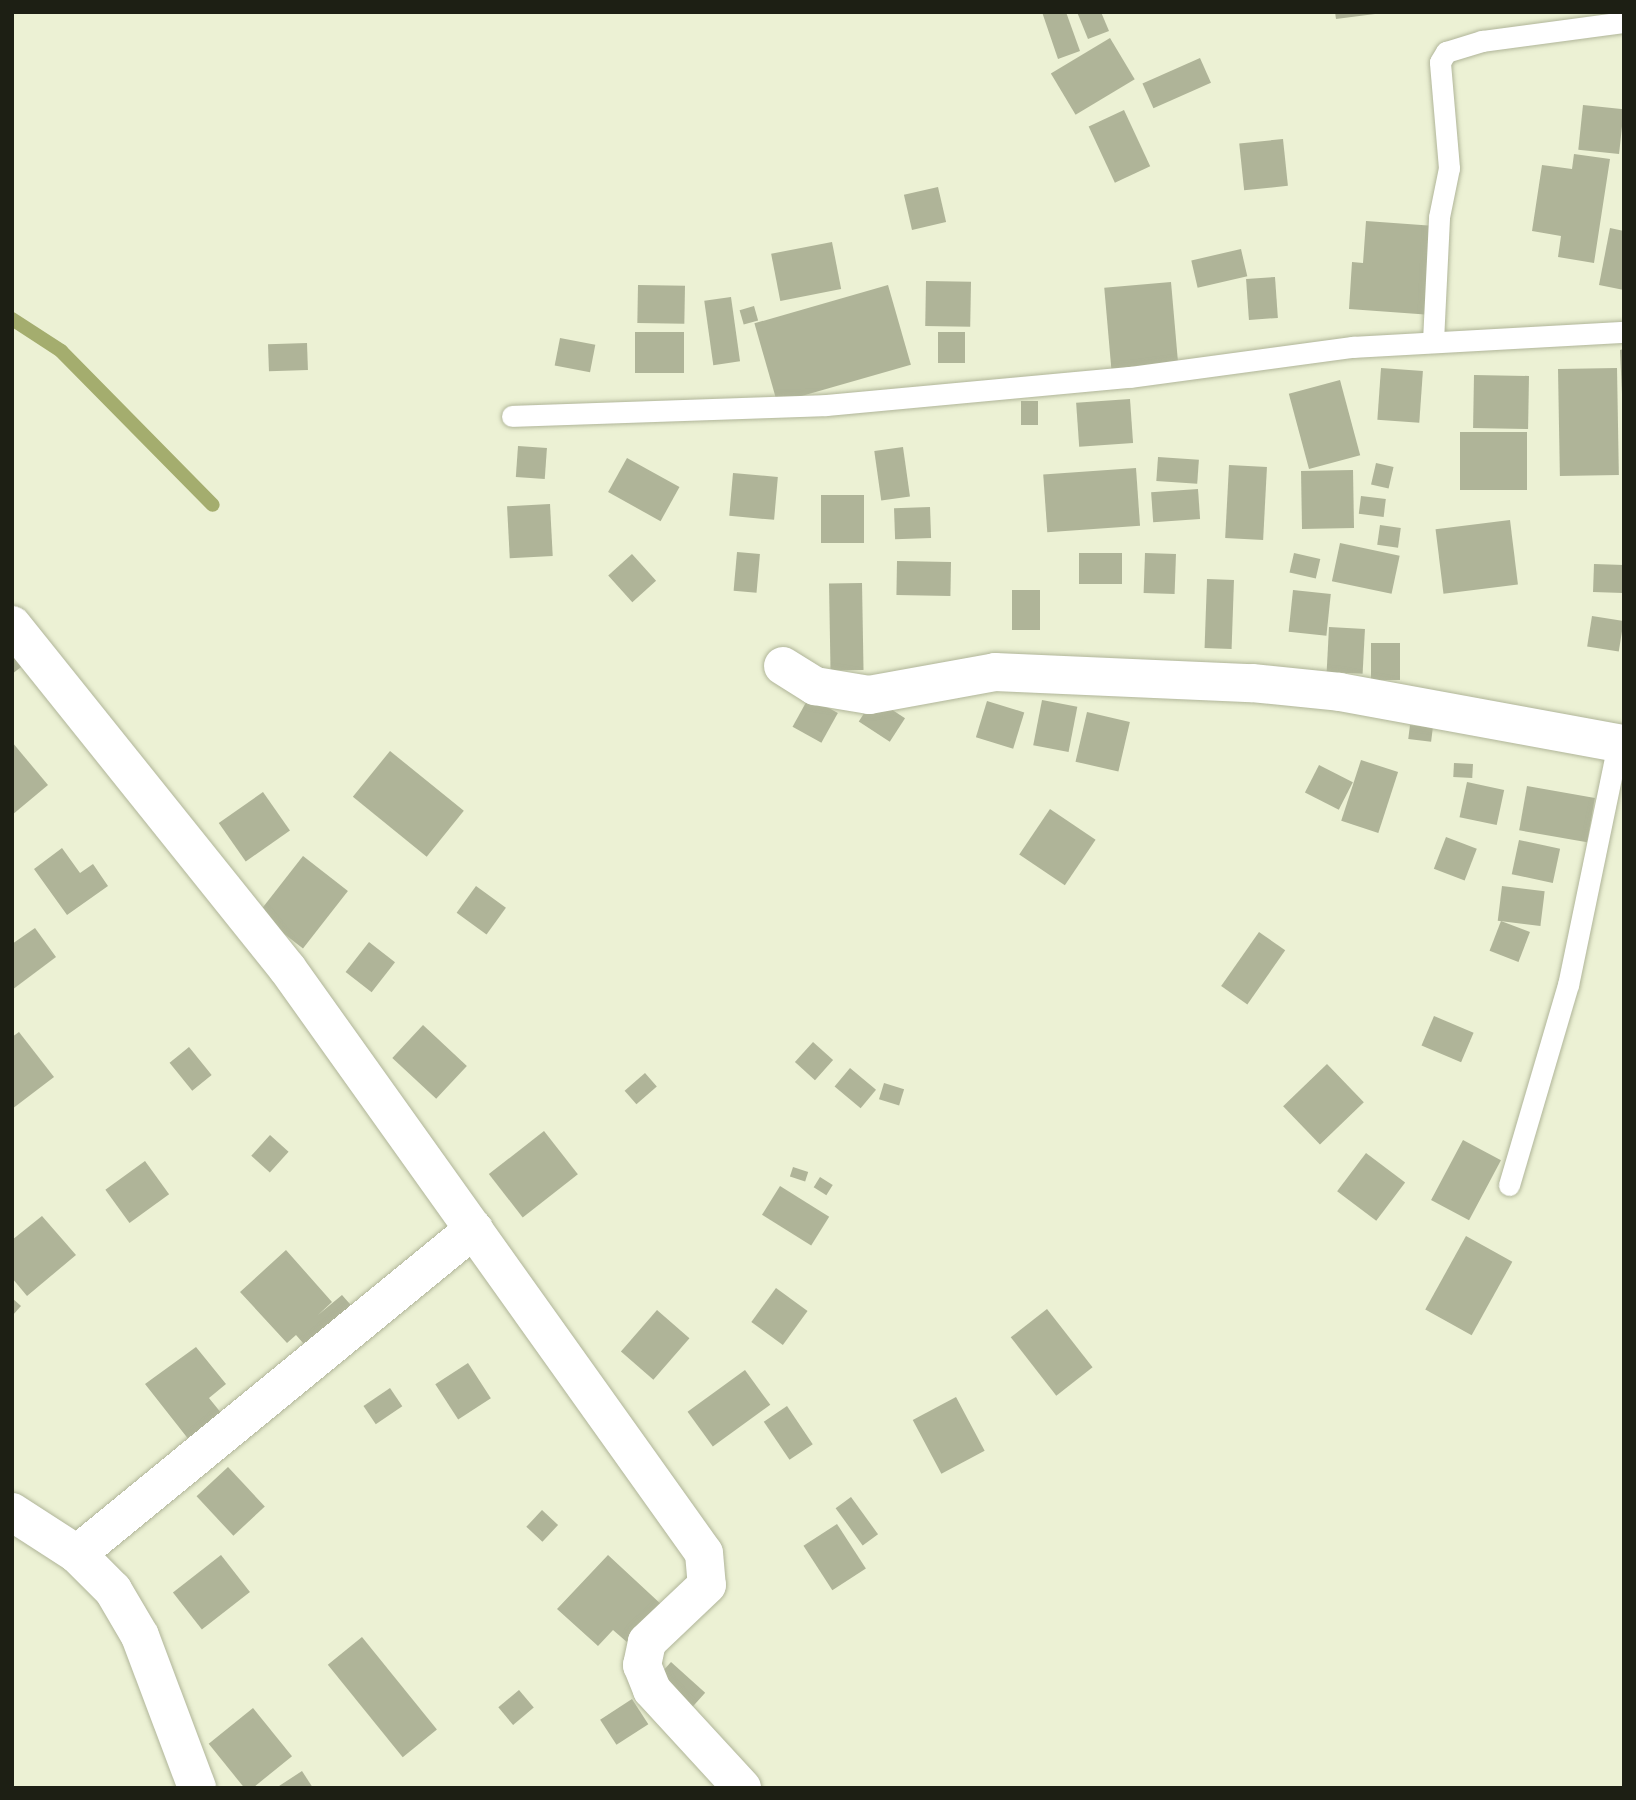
<!DOCTYPE html>
<style>
body{margin:0}
#map{position:relative;width:1636px;height:1800px;overflow:hidden;background:#ecf1d4;font-family:Merriweather,serif}
div>[style]{position:absolute}
.stream>*{height:14px;margin:-7px;padding:0 7px;transform-origin:7px;border-radius:7px;background:#a4ad6e}
.building>*{inset:0;background:#afb498;transform-origin:0 0}
.roads{filter:drop-shadow(0 0 2px #b0b599) drop-shadow(0 0 2px #b0b599)}
.lane>*{height:21px;margin:-10.5px;padding:0 10.5px;transform-origin:10.5px;border-radius:10.5px;background:#fff}
.street>*{height:38px;margin:-19px;padding:0 19px;transform-origin:19px;border-radius:19px;background:#fff}
span{translate:-50% -50%;white-space:nowrap;text-align:center;line-height:1.15;-webkit-text-stroke:7px #fff;paint-order:stroke}
.frame{position:absolute;inset:0;border:14px solid #1d1f14;pointer-events:none}
</style>
<div id="map">
<div class="stream">
<i style="left:12px;top:319px;width:59px;rotate:33.1deg"></i>
<i style="left:61px;top:351px;width:216px;rotate:45.4deg"></i>
</div>
<div class="building">
<i style="clip-path:polygon(1042px 12px,1066px 12px,1080px 51px,1058px 59px)"></i>
<i style="clip-path:polygon(1077px 12px,1101px 12px,1109px 31px,1088px 39px)"></i>
<i style="clip-path:polygon(1335px 12px,1375px 12px,1375px 14px,1336px 19px)"></i>
<i style="left:1110px;top:38px;width:48px;height:69px;rotate:59deg"></i>
<i style="left:1200px;top:58px;width:27px;height:63px;rotate:66deg"></i>
<i style="left:1583px;top:105px;width:41px;height:45px;rotate:6deg"></i>
<i style="left:1124px;top:110px;width:62px;height:39px;rotate:65deg"></i>
<i style="left:1283px;top:139px;width:47px;height:44px;rotate:84deg"></i>
<i style="clip-path:polygon(1574px 154px,1610px 159px,1594px 263px,1558px 257px,1561px 236px,1532px 231px,1542px 165px,1572px 169px)"></i>
<i style="left:938px;top:187px;width:36px;height:35px;rotate:77deg"></i>
<i style="clip-path:polygon(1366px 221px,1435px 226px,1432px 315px,1349px 309px,1352px 262px,1363px 263px)"></i>
<i style="clip-path:polygon(1610px 228px,1624px 231px,1624px 290px,1599px 285px)"></i>
<i style="left:832px;top:242px;width:48px;height:62px;rotate:79deg"></i>
<i style="left:1241px;top:249px;width:28px;height:51px;rotate:77deg"></i>
<i style="left:1275px;top:277px;width:41px;height:29px;rotate:86deg"></i>
<i style="left:926px;top:281px;width:45px;height:45px;rotate:1deg"></i>
<i style="left:1171px;top:282px;width:85px;height:67px;rotate:85deg"></i>
<i style="left:638px;top:285px;width:47px;height:38px;rotate:1deg"></i>
<i style="left:888px;top:285px;width:83px;height:139px;rotate:74deg"></i>
<i style="left:731px;top:297px;width:65px;height:27px;rotate:82deg"></i>
<i style="left:754px;top:306px;width:15px;height:15px;rotate:74deg"></i>
<i style="left:635px;top:332px;width:49px;height:41px"></i>
<i style="left:938px;top:332px;width:27px;height:31px"></i>
<i style="left:560px;top:338px;width:36px;height:28px;rotate:11deg"></i>
<i style="left:307px;top:343px;width:27px;height:39px;rotate:88deg"></i>
<i style="clip-path:polygon(1624px 349px,1624px 394px,1622px 394px,1620px 350px)"></i>
<i style="left:1381px;top:368px;width:42px;height:52px;rotate:4deg"></i>
<i style="left:1617px;top:368px;width:107px;height:59px;rotate:89deg"></i>
<i style="left:1474px;top:375px;width:55px;height:53px;rotate:1deg"></i>
<i style="left:1340px;top:380px;width:78px;height:53px;rotate:75deg"></i>
<i style="left:1130px;top:399px;width:44px;height:54px;rotate:86deg"></i>
<i style="left:1021px;top:401px;width:17px;height:24px"></i>
<i style="left:1527px;top:432px;width:58px;height:67px;rotate:90deg"></i>
<i style="left:518px;top:446px;width:29px;height:31px;rotate:4deg"></i>
<i style="left:903px;top:447px;width:50px;height:29px;rotate:82deg"></i>
<i style="left:1158px;top:457px;width:41px;height:24px;rotate:4deg"></i>
<i style="left:627px;top:458px;width:60px;height:39px;rotate:29deg"></i>
<i style="left:1376px;top:463px;width:18px;height:22px;rotate:13deg"></i>
<i style="left:1229px;top:465px;width:38px;height:73px;rotate:3deg"></i>
<i style="left:1136px;top:468px;width:58px;height:93px;rotate:86deg"></i>
<i style="left:1353px;top:470px;width:58px;height:52px;rotate:89deg"></i>
<i style="left:733px;top:473px;width:45px;height:43px;rotate:5deg"></i>
<i style="left:1198px;top:489px;width:30px;height:47px;rotate:86deg"></i>
<i style="left:821px;top:495px;width:43px;height:48px"></i>
<i style="left:1361px;top:496px;width:25px;height:18px;rotate:7deg"></i>
<i style="left:550px;top:504px;width:52px;height:43px;rotate:87deg"></i>
<i style="left:930px;top:507px;width:31px;height:36px;rotate:88deg"></i>
<i style="left:1510px;top:520px;width:65px;height:75px;rotate:83deg"></i>
<i style="left:1380px;top:525px;width:21px;height:20px;rotate:8deg"></i>
<i style="left:1340px;top:543px;width:61px;height:39px;rotate:12deg"></i>
<i style="left:737px;top:552px;width:23px;height:39px;rotate:5deg"></i>
<i style="left:1079px;top:553px;width:43px;height:31px"></i>
<i style="left:1145px;top:553px;width:31px;height:40px;rotate:2deg"></i>
<i style="left:1294px;top:553px;width:27px;height:20px;rotate:13deg"></i>
<i style="left:632px;top:554px;width:36px;height:32px;rotate:48deg"></i>
<i style="left:897px;top:561px;width:54px;height:34px;rotate:1deg"></i>
<i style="left:1594px;top:564px;width:30px;height:28px;rotate:2deg"></i>
<i style="left:1207px;top:579px;width:27px;height:69px;rotate:2deg"></i>
<i style="left:862px;top:583px;width:87px;height:33px;rotate:89deg"></i>
<i style="left:1012px;top:590px;width:28px;height:40px"></i>
<i style="left:1293px;top:590px;width:38px;height:42px;rotate:6deg"></i>
<i style="left:1592px;top:616px;width:32px;height:31px;rotate:9deg"></i>
<i style="left:1329px;top:627px;width:36px;height:45px;rotate:3deg"></i>
<i style="left:1371px;top:643px;width:29px;height:37px"></i>
<i style="clip-path:polygon(12px 648px,25px 664px,12px 674px)"></i>
<i style="left:809px;top:697px;width:33px;height:34px;rotate:29deg"></i>
<i style="left:874px;top:698px;width:37px;height:28px;rotate:33deg"></i>
<i style="left:1042px;top:700px;width:36px;height:46px;rotate:11deg"></i>
<i style="left:987px;top:701px;width:39px;height:38px;rotate:17deg"></i>
<i style="left:1087px;top:712px;width:44px;height:51px;rotate:13deg"></i>
<i style="left:1410px;top:725px;width:23px;height:14px;rotate:7deg"></i>
<i style="clip-path:polygon(12px 742px,48px 785px,12px 815px)"></i>
<i style="left:390px;top:751px;width:95px;height:59px;rotate:39deg"></i>
<i style="left:1361px;top:760px;width:39px;height:64px;rotate:18deg"></i>
<i style="left:1454px;top:763px;width:19px;height:14px;rotate:3deg"></i>
<i style="left:1319px;top:765px;width:38px;height:31px;rotate:27deg"></i>
<i style="left:1467px;top:782px;width:38px;height:36px;rotate:12deg"></i>
<i style="left:1527px;top:786px;width:69px;height:45px;rotate:10deg"></i>
<i style="left:263px;top:792px;width:47px;height:54px;rotate:55deg"></i>
<i style="left:1050px;top:809px;width:55px;height:55px;rotate:34deg"></i>
<i style="left:1446px;top:837px;width:33px;height:34px;rotate:21deg"></i>
<i style="left:1519px;top:840px;width:42px;height:35px;rotate:12deg"></i>
<i style="clip-path:polygon(62px 848px,80px 873px,93px 864px,108px 886px,67px 915px,34px 869px)"></i>
<i style="left:303px;top:856px;width:57px;height:73px;rotate:38deg"></i>
<i style="left:476px;top:886px;width:37px;height:33px;rotate:36deg"></i>
<i style="left:1502px;top:886px;width:43px;height:35px;rotate:7deg"></i>
<i style="left:1501px;top:921px;width:31px;height:32px;rotate:21deg"></i>
<i style="clip-path:polygon(35px 928px,56px 957px,12px 990px,12px 944px)"></i>
<i style="left:1259px;top:932px;width:32px;height:66px;rotate:35deg"></i>
<i style="left:369px;top:942px;width:33px;height:38px;rotate:38deg"></i>
<i style="left:1434px;top:1016px;width:43px;height:32px;rotate:23deg"></i>
<i style="left:423px;top:1025px;width:60px;height:45px;rotate:43deg"></i>
<i style="clip-path:polygon(19px 1032px,54px 1077px,12px 1109px,12px 1037px)"></i>
<i style="left:813px;top:1042px;width:27px;height:27px;rotate:42deg"></i>
<i style="left:189px;top:1047px;width:36px;height:25px;rotate:51deg"></i>
<i style="left:1327px;top:1064px;width:53px;height:61px;rotate:46deg"></i>
<i style="left:850px;top:1068px;width:34px;height:24px;rotate:40deg"></i>
<i style="left:645px;top:1073px;width:18px;height:27px;rotate:49deg"></i>
<i style="left:884px;top:1083px;width:21px;height:17px;rotate:17deg"></i>
<i style="left:544px;top:1131px;width:55px;height:70px;rotate:52deg"></i>
<i style="left:270px;top:1135px;width:25px;height:28px;rotate:42deg"></i>
<i style="left:1463px;top:1140px;width:43px;height:68px;rotate:28deg"></i>
<i style="left:1366px;top:1153px;width:49px;height:48px;rotate:37deg"></i>
<i style="left:145px;top:1161px;width:41px;height:49px;rotate:54deg"></i>
<i style="left:793px;top:1167px;width:16px;height:10px;rotate:18deg"></i>
<i style="left:820px;top:1177px;width:15px;height:12px;rotate:32deg"></i>
<i style="left:780px;top:1186px;width:58px;height:34px;rotate:32deg"></i>
<i style="clip-path:polygon(42px 1216px,76px 1255px,27px 1296px,12px 1278px,12px 1240px)"></i>
<i style="left:1466px;top:1236px;width:53px;height:84px;rotate:29deg"></i>
<i style="clip-path:polygon(286px 1250px,332px 1302px,318px 1315px,342px 1295px,357px 1312px,311px 1352px,296px 1335px,287px 1343px,240px 1292px)"></i>
<i style="left:776px;top:1288px;width:39px;height:42px;rotate:36deg"></i>
<i style="clip-path:polygon(12px 1298px,21px 1306px,12px 1316px)"></i>
<i style="left:1047px;top:1309px;width:74px;height:46px;rotate:52deg"></i>
<i style="left:657px;top:1310px;width:43px;height:55px;rotate:41deg"></i>
<i style="clip-path:polygon(196px 1347px,226px 1384px,209px 1398px,226px 1419px,193px 1445px,145px 1384px)"></i>
<i style="left:468px;top:1363px;width:42px;height:39px;rotate:57deg"></i>
<i style="left:745px;top:1370px;width:43px;height:71px;rotate:54deg"></i>
<i style="left:390px;top:1388px;width:22px;height:32px;rotate:56deg"></i>
<i style="left:956px;top:1397px;width:61px;height:49px;rotate:62deg"></i>
<i style="left:787px;top:1406px;width:46px;height:28px;rotate:56deg"></i>
<i style="left:228px;top:1467px;width:54px;height:43px;rotate:47deg"></i>
<i style="left:851px;top:1497px;width:46px;height:19px;rotate:54deg"></i>
<i style="left:542px;top:1510px;width:22px;height:23px;rotate:43deg"></i>
<i style="left:837px;top:1524px;width:53px;height:40px;rotate:57deg"></i>
<i style="left:221px;top:1555px;width:47px;height:61px;rotate:52deg"></i>
<i style="clip-path:polygon(608px 1555px,663px 1606px,628px 1643px,613px 1630px,598px 1646px,557px 1609px)"></i>
<i style="left:362px;top:1637px;width:119px;height:44px;rotate:51deg"></i>
<i style="left:671px;top:1662px;width:46px;height:25px;rotate:42deg"></i>
<i style="left:519px;top:1690px;width:23px;height:27px;rotate:50deg"></i>
<i style="left:632px;top:1699px;width:30px;height:38px;rotate:57deg"></i>
<i style="left:253px;top:1708px;width:62px;height:57px;rotate:51deg"></i>
<i style="clip-path:polygon(302px 1771px,313px 1788px,276px 1788px)"></i>
</div>
<div class="roads">
<div class="lane">
<i style="left:1433px;top:341px;width:124px;rotate:-87.2deg"></i>
<i style="left:1439px;top:217px;width:50px;rotate:-78.5deg"></i>
<i style="left:1449px;top:168px;width:106px;rotate:-94.9deg"></i>
<i style="left:1440px;top:62px;width:12px;rotate:-59deg"></i>
<i style="left:1446px;top:52px;width:38px;rotate:-17deg"></i>
<i style="left:1482px;top:41px;width:143px;rotate:-7.6deg"></i>
<i style="left:512px;top:416px;width:314px;rotate:-2deg"></i>
<i style="left:826px;top:405px;width:305px;rotate:-5.3deg"></i>
<i style="left:1130px;top:377px;width:225px;rotate:-7.7deg"></i>
<i style="left:1353px;top:347px;width:271px;rotate:-3.2deg"></i>
<i style="left:1509px;top:1185px;width:209px;rotate:-73.6deg"></i>
<i style="left:1568px;top:985px;width:246px;rotate:-78.3deg"></i>
</div>
<div class="street">
<i style="left:12px;top:625px;width:440px;rotate:51.3deg"></i>
<i style="left:287px;top:968px;width:718px;rotate:54.52deg"></i>
<i style="left:704px;top:1553px;width:32px;rotate:85deg"></i>
<i style="left:707px;top:1585px;width:83px;rotate:136.5deg"></i>
<i style="left:647px;top:1642px;width:24px;rotate:102deg"></i>
<i style="left:642px;top:1665px;width:27px;rotate:68deg"></i>
<i style="left:652px;top:1690px;width:133px;rotate:47.4deg"></i>
<i style="left:783px;top:666px;width:38px;rotate:32deg"></i>
<i style="left:815px;top:686px;width:55px;rotate:9.5deg"></i>
<i style="left:869px;top:695px;width:128px;rotate:-10.3deg"></i>
<i style="left:995px;top:672px;width:257px;rotate:2.5deg"></i>
<i style="left:1252px;top:683px;width:88px;rotate:5.8deg"></i>
<i style="left:1340px;top:692px;width:289px;rotate:10.4deg"></i>
<i style="left:12px;top:1512px;width:77px;rotate:32.9deg"></i>
<i style="left:77px;top:1554px;width:51px;rotate:45deg"></i>
<i style="left:113px;top:1590px;width:53px;rotate:59.6deg"></i>
<i style="left:140px;top:1636px;width:162px;rotate:69.4deg"></i>
<i style="left:77px;top:1554px;width:513px;rotate:-39.31deg"></i>
</div>
</div>
<div class="frame"></div>
</div>
